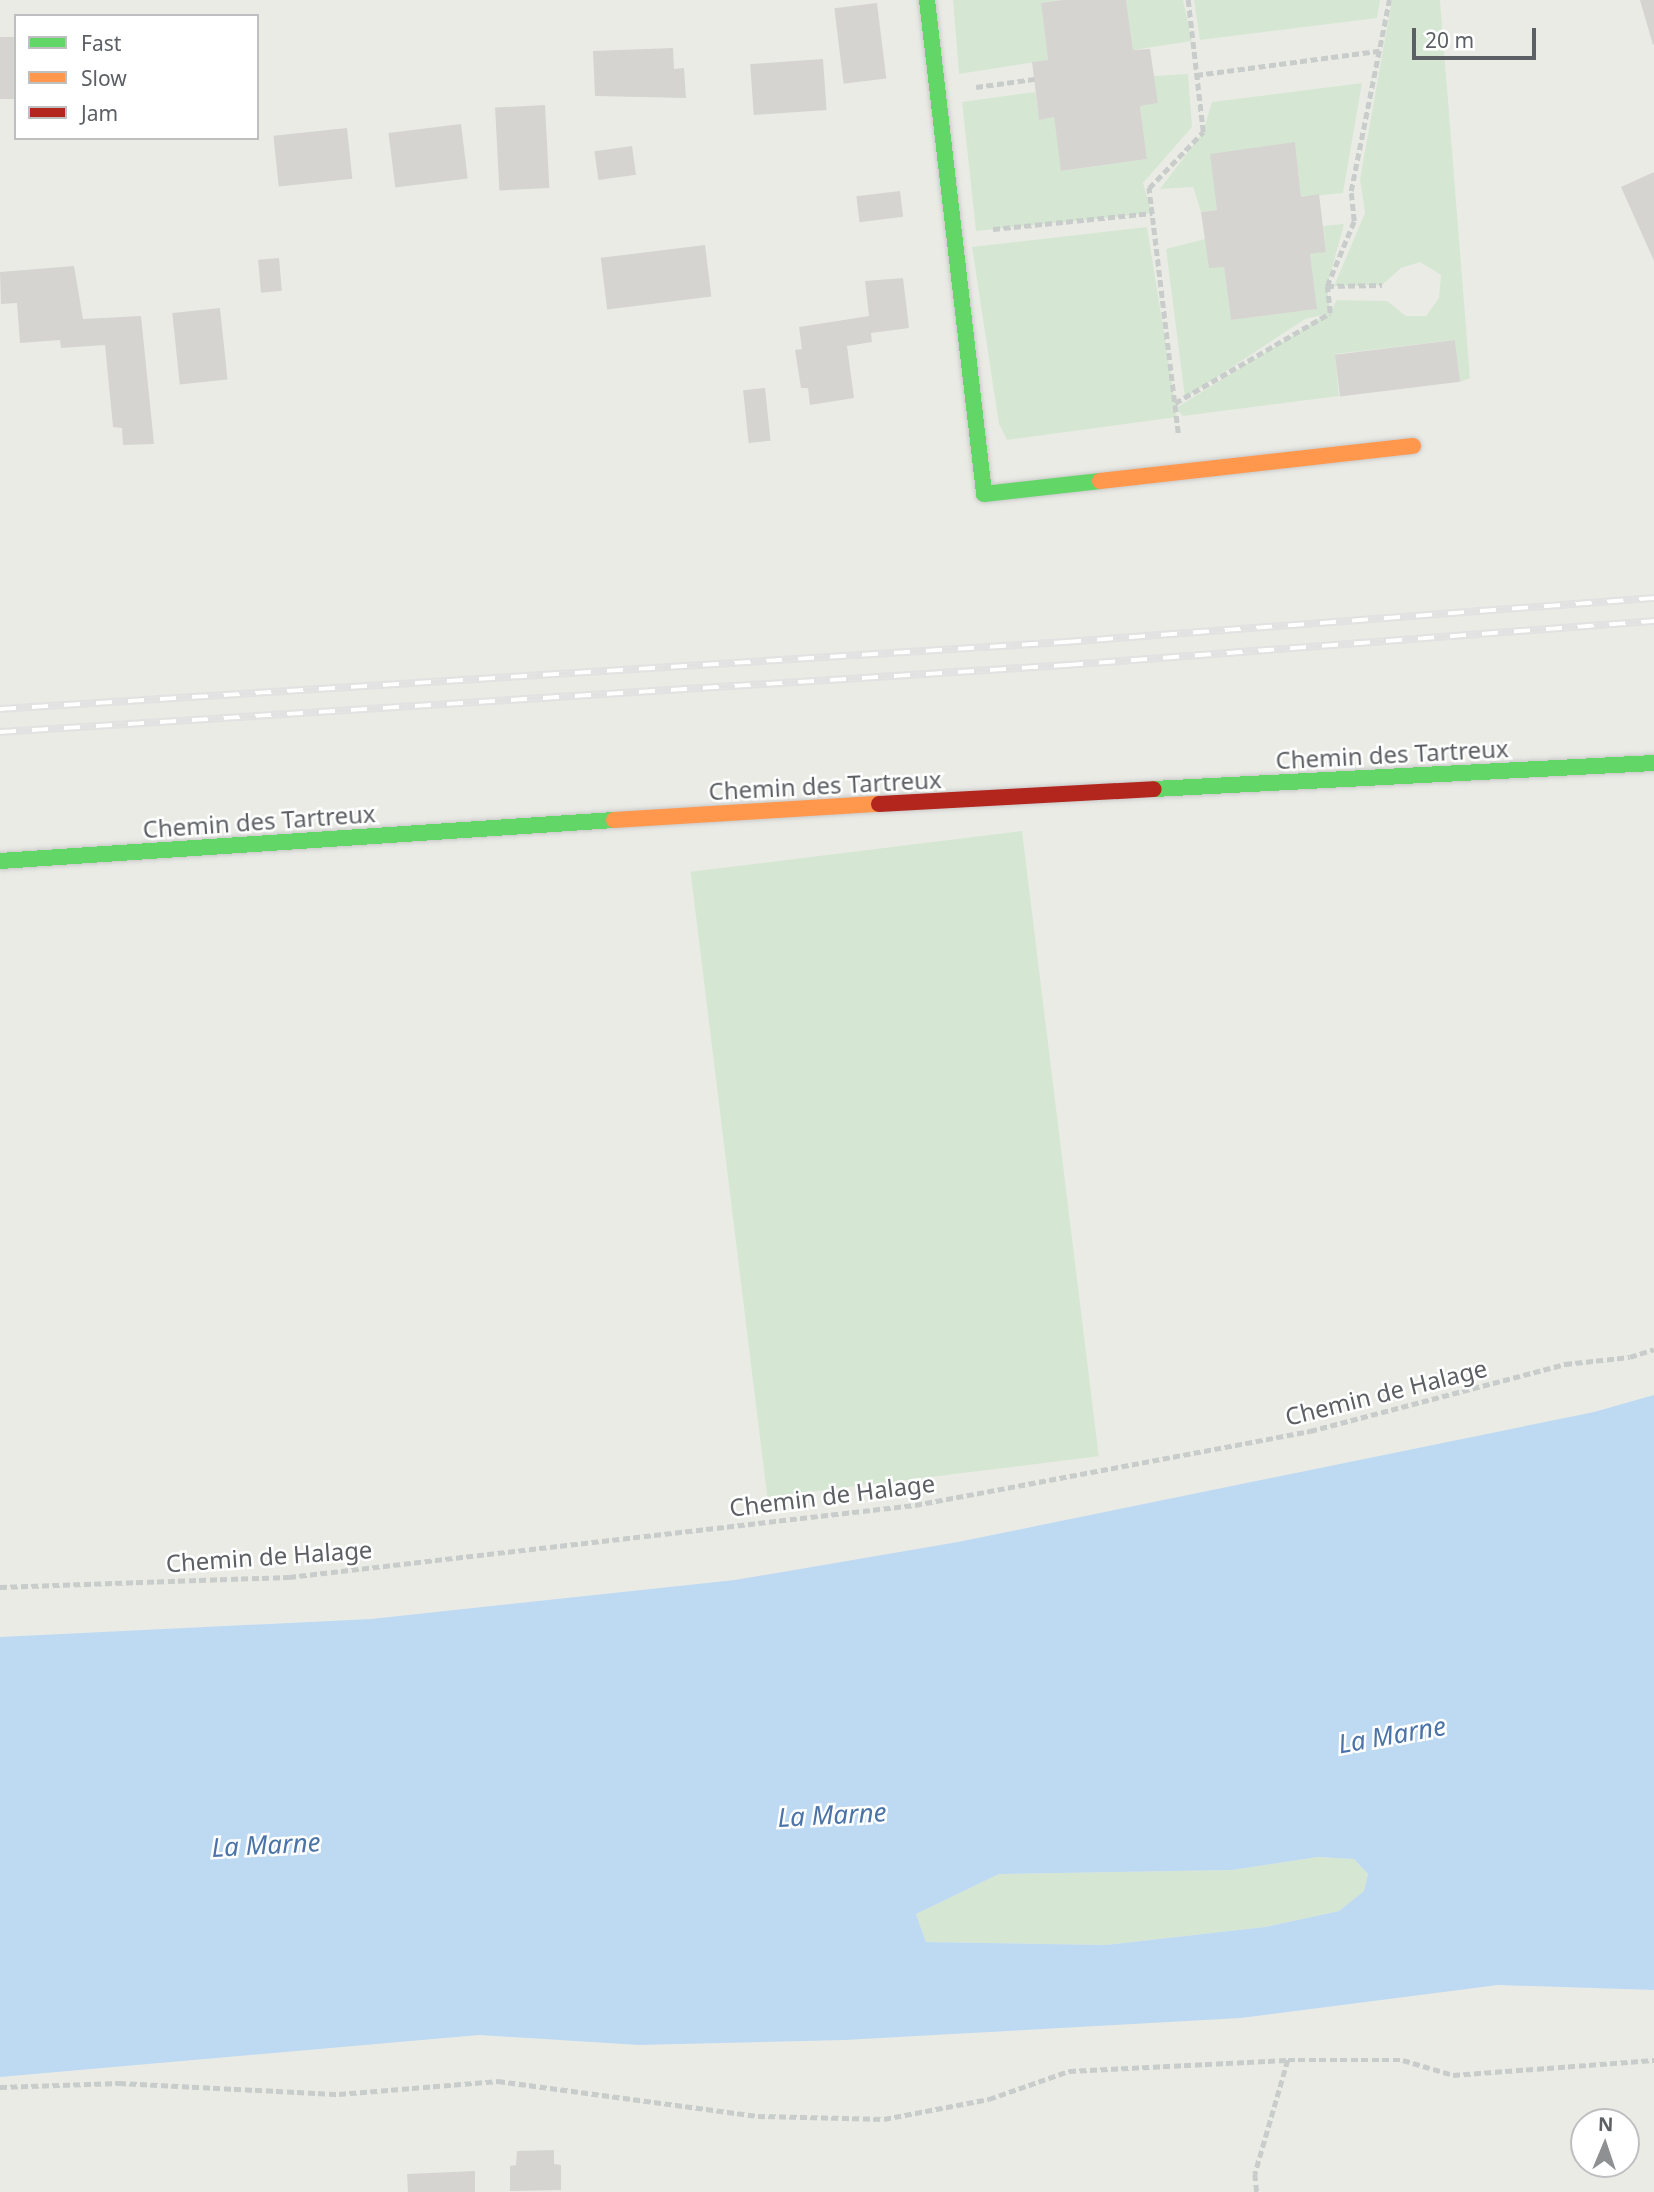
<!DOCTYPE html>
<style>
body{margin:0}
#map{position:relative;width:1654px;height:2192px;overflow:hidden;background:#ebebe6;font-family:"Noto Sans",sans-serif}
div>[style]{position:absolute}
.green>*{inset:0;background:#d5e7d3;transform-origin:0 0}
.water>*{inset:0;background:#bedaf2}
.building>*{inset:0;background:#d5d4d1;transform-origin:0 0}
.path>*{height:4.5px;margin-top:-2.25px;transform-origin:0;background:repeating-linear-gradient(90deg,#c8ccca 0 7px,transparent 0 10.5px)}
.roads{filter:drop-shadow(0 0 2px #c8c9c8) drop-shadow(0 0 2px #c8c9c8)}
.fast>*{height:16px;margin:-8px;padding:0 8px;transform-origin:8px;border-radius:8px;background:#63d668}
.slow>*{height:16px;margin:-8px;padding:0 8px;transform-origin:8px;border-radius:8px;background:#ff974d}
.jam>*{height:16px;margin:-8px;padding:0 8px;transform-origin:8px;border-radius:8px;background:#b3261e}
.rail>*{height:8px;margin-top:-4px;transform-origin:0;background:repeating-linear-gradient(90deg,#fff 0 16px,#e2e2e2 0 32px);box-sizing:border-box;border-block:2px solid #e2e2e2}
span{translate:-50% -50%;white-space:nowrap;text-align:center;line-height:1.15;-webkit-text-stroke:5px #fff;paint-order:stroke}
.street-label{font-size:24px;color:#5c5f63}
.water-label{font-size:26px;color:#4a73a7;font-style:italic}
.legend{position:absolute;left:14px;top:14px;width:245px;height:126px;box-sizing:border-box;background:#fff;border:2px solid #bebfc1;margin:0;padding:9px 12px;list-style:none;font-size:21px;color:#5c5f63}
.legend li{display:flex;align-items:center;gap:14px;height:35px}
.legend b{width:35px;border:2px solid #bebfc1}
.north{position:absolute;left:1570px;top:2108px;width:70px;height:70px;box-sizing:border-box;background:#fff;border:2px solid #bebfc1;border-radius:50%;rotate:2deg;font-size:19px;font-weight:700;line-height:28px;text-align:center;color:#5c5f63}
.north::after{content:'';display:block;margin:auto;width:24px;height:32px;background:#8e9091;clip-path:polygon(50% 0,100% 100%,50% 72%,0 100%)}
.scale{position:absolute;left:1412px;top:28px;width:124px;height:32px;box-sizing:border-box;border:4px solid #5c5f63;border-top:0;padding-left:9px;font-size:21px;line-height:24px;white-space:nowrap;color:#5c5f63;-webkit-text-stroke:5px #fff;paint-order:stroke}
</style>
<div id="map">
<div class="green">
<i style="clip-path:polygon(953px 0,1062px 0,1041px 3px,1048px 60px,959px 74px)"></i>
<i style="clip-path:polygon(1126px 0,1183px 0,1192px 41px,1133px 50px)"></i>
<i style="clip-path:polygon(1194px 0,1380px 0,1377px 18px,1200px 40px)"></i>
<i style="clip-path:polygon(1392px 0,1440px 0,1470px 378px,1460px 382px,1455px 340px,1335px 354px,1339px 396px,1183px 416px,1176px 409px,1177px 417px,1007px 440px,999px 424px,972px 247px,1147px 227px,1176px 408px,1327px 314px,1305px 319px,1185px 398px,1166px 249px,1205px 239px,1224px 267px,1231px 320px,1316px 309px,1310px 254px,1326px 251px,1323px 226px,1344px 224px,1327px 286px,1330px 312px,1337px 300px,1387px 301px,1406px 316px,1426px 316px,1439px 298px,1441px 275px,1420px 262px,1401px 268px,1382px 285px,1334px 286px,1365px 213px,1360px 179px)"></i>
<i style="clip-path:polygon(1188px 74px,1192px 127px,1143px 183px,1152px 213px,976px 231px,962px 102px,1035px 92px,1039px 119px,1054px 117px,1062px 171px,1147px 159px,1140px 106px,1154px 76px)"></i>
<i style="clip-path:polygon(1362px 83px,1343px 193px,1301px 197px,1295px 143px,1217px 210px,1201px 212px,1193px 187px,1160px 189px,1203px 132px,1212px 102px)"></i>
<i style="left:1022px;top:831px;width:630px;height:334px;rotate:83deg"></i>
<i style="clip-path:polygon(1318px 1857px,1354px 1859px,1368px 1874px,1364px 1891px,1339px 1911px,1265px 1927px,1106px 1945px,926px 1942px,916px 1914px,999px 1874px,1232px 1870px)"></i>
</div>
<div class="water">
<i style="clip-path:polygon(evenodd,1654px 1395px,1654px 1990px,1498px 1985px,1241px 2018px,845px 2040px,639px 2045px,479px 2035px,0 2077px,0 1637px,371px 1619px,735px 1580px,958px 1542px,1594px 1412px,1654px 1395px,1318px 1857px,1354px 1859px,1368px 1874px,1364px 1891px,1339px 1911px,1265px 1927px,1106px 1945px,926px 1942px,916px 1914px,999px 1874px,1232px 1870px,1318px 1857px)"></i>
</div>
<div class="building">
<i style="clip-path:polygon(1062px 0,1126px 0,1133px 50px,1150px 49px,1158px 103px,1140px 106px,1147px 159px,1061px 171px,1054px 117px,1039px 120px,1032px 62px,1048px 60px,1041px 3px)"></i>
<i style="clip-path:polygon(1640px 0,1654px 0,1654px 44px,1653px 45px)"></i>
<i style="left:877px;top:3px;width:76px;height:43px;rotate:83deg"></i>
<i style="left:16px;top:37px;width:62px;height:16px;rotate:90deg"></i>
<i style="clip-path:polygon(673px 48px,674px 69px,684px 68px,686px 98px,595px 96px,593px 51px)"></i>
<i style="left:823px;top:59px;width:51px;height:73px;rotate:86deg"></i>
<i style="left:545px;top:105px;width:83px;height:50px;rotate:87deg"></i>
<i style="left:461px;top:124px;width:55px;height:73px;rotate:83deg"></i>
<i style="left:347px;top:128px;width:51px;height:74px;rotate:84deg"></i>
<i style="clip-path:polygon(1295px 142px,1301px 197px,1319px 194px,1326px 252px,1310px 254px,1317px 309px,1231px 320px,1224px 267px,1209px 268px,1201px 212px,1217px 210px,1210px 154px)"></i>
<i style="left:632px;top:146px;width:29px;height:38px;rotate:82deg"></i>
<i style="clip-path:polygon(1654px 172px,1654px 261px,1621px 187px)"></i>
<i style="left:900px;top:191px;width:26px;height:44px;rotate:83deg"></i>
<i style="left:705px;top:245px;width:52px;height:105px;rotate:83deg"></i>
<i style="left:279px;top:258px;width:33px;height:21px;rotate:85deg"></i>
<i style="clip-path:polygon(74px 266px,83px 319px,141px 316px,154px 444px,123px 445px,122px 428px,113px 427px,105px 345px,61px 348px,60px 340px,20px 343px,17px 303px,1px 304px,0 272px)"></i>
<i style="clip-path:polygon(903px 278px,909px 328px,871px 333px,872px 342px,847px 346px,854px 398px,810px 405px,808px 388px,801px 388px,795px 350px,802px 349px,799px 327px,869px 316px,865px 281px)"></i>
<i style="left:220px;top:308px;width:72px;height:48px;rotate:84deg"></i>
<i style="left:1455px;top:340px;width:42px;height:121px;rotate:83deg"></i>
<i style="left:765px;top:388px;width:53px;height:22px;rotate:84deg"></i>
<i style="clip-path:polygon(554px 2150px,554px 2164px,561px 2165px,561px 2190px,510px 2191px,510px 2166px,516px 2165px,517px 2151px)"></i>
<i style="clip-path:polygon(475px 2171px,475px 2192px,408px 2192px,407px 2174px)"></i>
</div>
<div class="path">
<i style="left:1196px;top:75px;width:185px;rotate:-7.5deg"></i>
<i style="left:976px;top:87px;width:59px;rotate:-7.9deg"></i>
<i style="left:993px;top:229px;width:160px;rotate:-5.7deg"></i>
<i style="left:1327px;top:286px;width:70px;rotate:-67.4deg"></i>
<i style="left:1354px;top:221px;width:30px;rotate:-96deg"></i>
<i style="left:1351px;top:191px;width:195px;rotate:-78.7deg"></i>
<i style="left:1175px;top:403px;width:179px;rotate:-30.1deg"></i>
<i style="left:1330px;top:313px;width:27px;rotate:-96deg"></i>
<i style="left:1327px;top:286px;width:55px;rotate:-1deg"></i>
<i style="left:1178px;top:433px;width:247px;rotate:-96.8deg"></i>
<i style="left:1149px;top:188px;width:78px;rotate:-46deg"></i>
<i style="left:1203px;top:132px;width:133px;rotate:-96.5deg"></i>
<i style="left:0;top:1587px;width:289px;rotate:-2deg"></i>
<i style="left:289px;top:1577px;width:630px;rotate:-6.56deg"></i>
<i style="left:915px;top:1505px;width:402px;rotate:-10.6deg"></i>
<i style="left:1310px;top:1431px;width:264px;rotate:-14.7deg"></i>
<i style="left:1565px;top:1364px;width:65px;rotate:-6.1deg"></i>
<i style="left:1630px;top:1357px;width:25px;rotate:-18deg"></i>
<i style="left:1288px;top:2060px;width:115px"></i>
<i style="left:1403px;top:2060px;width:52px;rotate:16.7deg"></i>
<i style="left:1453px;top:2075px;width:202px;rotate:-4.3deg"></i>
<i style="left:0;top:2087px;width:119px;rotate:-1.9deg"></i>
<i style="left:119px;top:2083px;width:220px;rotate:2.9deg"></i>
<i style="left:339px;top:2094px;width:160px;rotate:-4.7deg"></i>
<i style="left:498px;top:2081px;width:262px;rotate:7.7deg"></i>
<i style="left:758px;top:2116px;width:126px;rotate:1.4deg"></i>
<i style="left:884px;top:2119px;width:107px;rotate:-10.8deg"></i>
<i style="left:989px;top:2099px;width:85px;rotate:-19.3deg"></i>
<i style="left:1069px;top:2071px;width:219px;rotate:-2.9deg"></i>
<i style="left:1288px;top:2060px;width:119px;rotate:106.1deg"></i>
<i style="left:1255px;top:2174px;width:18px;rotate:84deg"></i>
</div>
<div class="roads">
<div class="fast">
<i style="left:927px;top:0;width:497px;rotate:83.4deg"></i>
<i style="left:984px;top:494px;width:117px;rotate:-6.4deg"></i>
<i style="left:1154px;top:789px;width:501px;rotate:-2.98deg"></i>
<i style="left:0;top:861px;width:615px;rotate:-3.82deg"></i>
</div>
<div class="slow">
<i style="left:1100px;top:481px;width:315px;rotate:-6.4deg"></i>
<i style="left:614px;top:820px;width:265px;rotate:-3.5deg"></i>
</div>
<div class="jam">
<i style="left:879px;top:804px;width:275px;rotate:-3.1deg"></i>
</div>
</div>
<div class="rail">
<i style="left:0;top:709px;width:1067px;rotate:-3.6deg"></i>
<i style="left:1065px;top:642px;width:591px;rotate:-4.27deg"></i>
<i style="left:0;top:732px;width:1069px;rotate:-3.59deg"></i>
<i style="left:1067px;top:665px;width:589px;rotate:-4.29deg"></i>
</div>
<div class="street-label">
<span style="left:1392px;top:754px;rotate:-3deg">Chemin des Tartreux</span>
<span style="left:825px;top:785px;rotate:-3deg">Chemin des Tartreux</span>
<span style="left:259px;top:821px;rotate:-4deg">Chemin des Tartreux</span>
<span style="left:1386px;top:1392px;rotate:-14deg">Chemin de Halage</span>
<span style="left:832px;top:1495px;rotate:-7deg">Chemin de Halage</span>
<span style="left:269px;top:1556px;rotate:-4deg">Chemin de Halage</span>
</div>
<div class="water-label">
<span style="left:1392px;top:1735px;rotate:-10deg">La Marne</span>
<span style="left:832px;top:1815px;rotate:-3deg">La Marne</span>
<span style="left:266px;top:1845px;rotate:-3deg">La Marne</span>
</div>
<ul class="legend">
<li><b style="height:9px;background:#63d668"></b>Fast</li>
<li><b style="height:9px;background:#ff974d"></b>Slow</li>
<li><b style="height:9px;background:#b3261e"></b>Jam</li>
</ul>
<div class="north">N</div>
<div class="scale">20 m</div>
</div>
